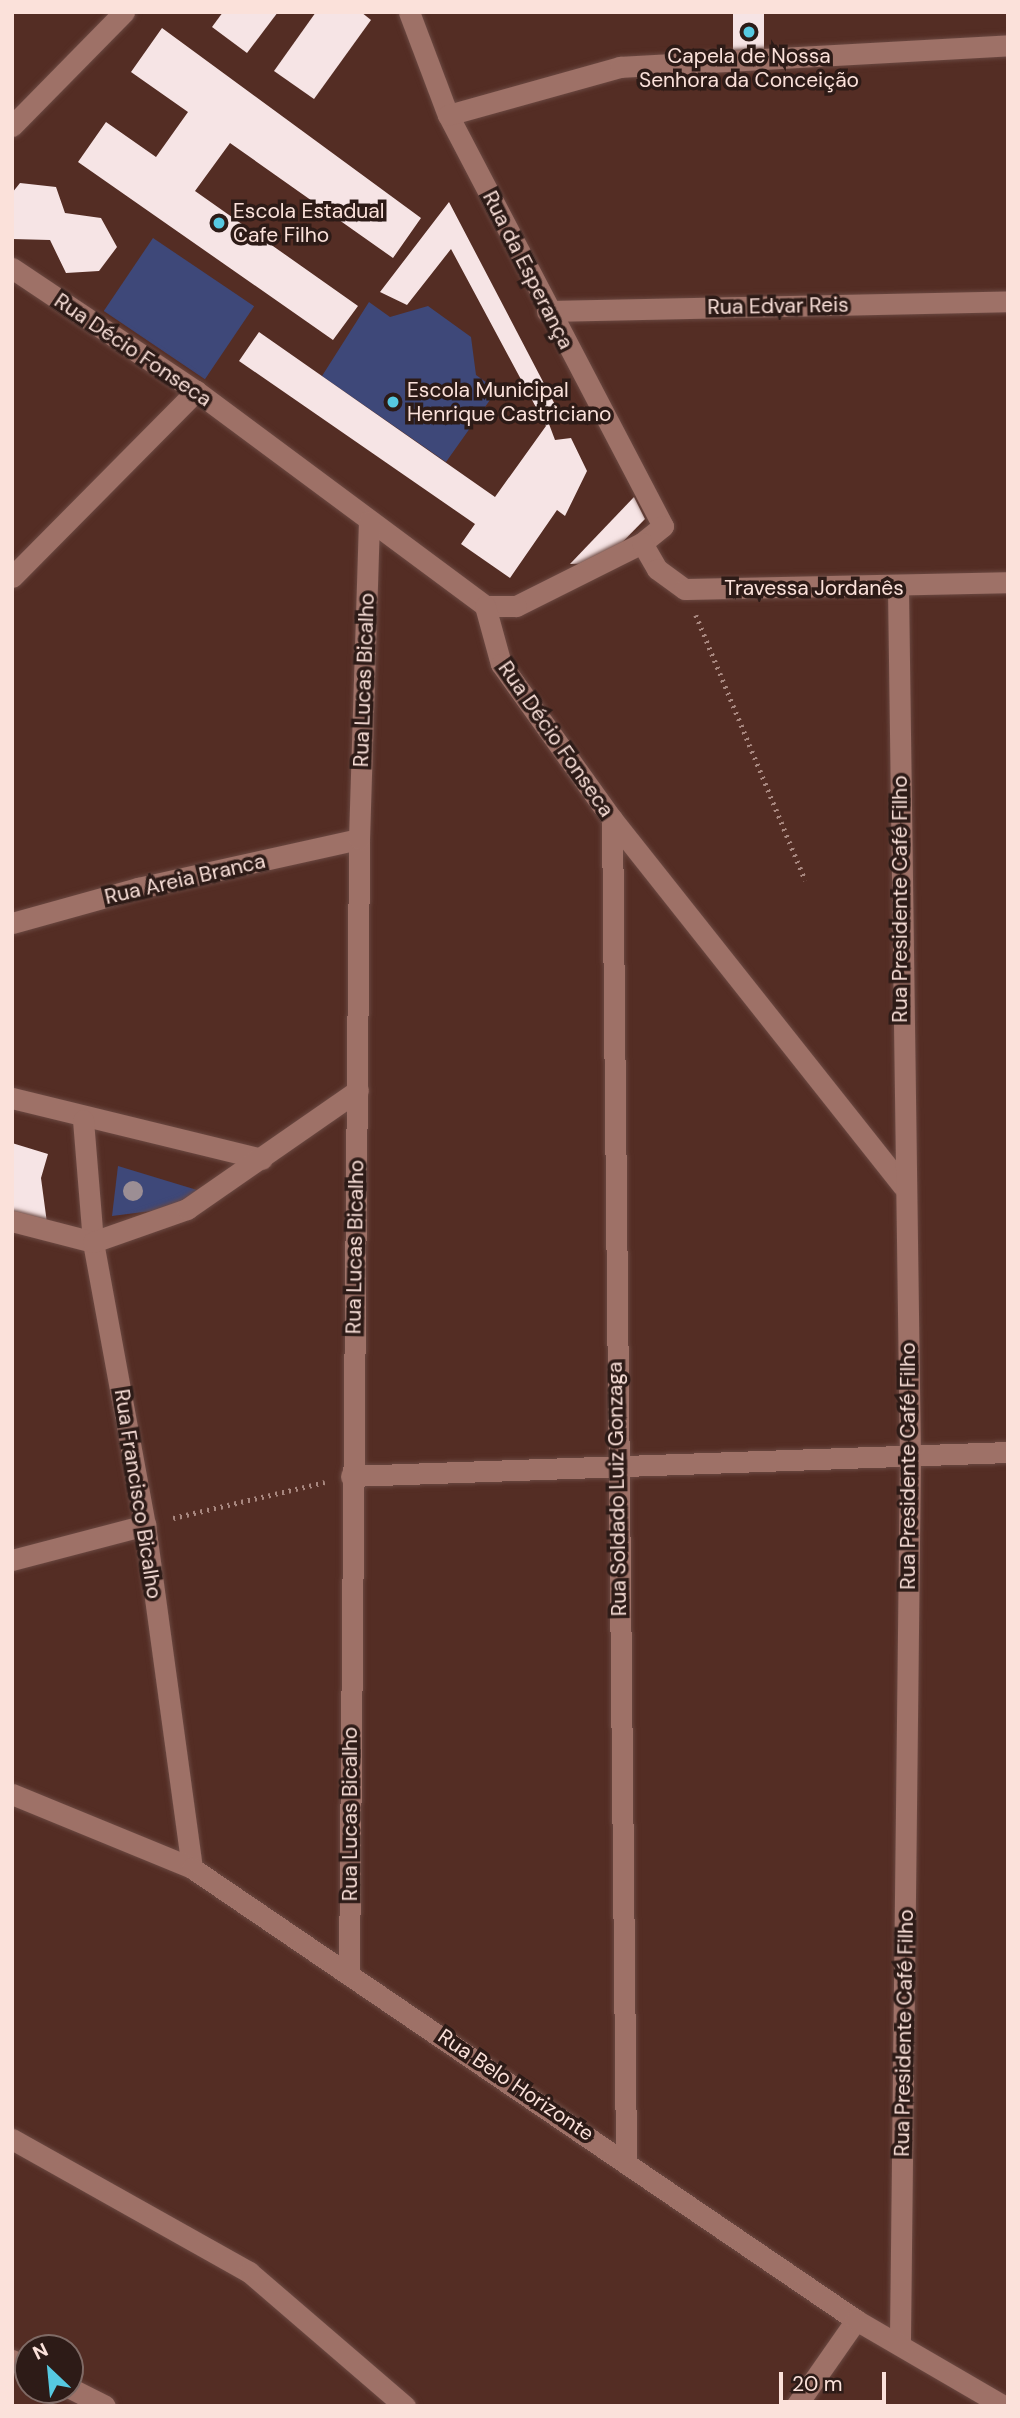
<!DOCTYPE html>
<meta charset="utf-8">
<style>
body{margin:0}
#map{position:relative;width:1020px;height:2418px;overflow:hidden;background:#542d24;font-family:"DM Sans",sans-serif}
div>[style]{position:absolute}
.green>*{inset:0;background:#3e4879;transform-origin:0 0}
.building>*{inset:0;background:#f6e4e5;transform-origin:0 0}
.path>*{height:4.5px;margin-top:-2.25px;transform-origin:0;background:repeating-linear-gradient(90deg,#a8877f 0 2px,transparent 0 7px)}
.roads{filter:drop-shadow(0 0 2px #6b4942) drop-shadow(0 0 2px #6b4942)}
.street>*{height:21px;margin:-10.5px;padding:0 10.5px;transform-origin:10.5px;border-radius:10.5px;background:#9e7167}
.secondary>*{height:21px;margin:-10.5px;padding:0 10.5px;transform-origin:10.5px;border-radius:10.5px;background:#9e7167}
.trees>*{width:20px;height:20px;margin:-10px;border-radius:50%;background:#9c8e94}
.dots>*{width:19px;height:19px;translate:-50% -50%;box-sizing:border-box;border:4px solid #2d1b17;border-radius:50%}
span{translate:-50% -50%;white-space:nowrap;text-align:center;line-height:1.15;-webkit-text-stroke:7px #2d1b17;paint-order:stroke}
.poi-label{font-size:21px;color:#fbe1da}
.left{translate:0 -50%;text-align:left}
.street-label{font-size:21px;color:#fbe1da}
.frame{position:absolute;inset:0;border:14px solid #fbe1da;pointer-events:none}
.north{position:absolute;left:14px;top:2334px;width:70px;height:70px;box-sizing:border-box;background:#2d1b17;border:2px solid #7f6a65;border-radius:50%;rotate:334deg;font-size:19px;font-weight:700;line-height:28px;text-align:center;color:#fbe1da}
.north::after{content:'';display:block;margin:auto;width:24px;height:32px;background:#56c9e1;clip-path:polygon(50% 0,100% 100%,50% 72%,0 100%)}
.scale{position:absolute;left:779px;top:2372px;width:107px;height:32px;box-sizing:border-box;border:4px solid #fbe1da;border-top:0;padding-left:9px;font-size:21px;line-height:24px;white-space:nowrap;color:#fbe1da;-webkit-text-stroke:5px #2d1b17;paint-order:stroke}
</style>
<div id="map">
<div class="green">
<i style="left:153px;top:238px;width:122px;height:88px;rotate:34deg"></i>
<i style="clip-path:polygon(369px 302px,390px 317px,428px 306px,471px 337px,476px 375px,497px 390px,446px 462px,322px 376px)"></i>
<i style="clip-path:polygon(118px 1166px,197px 1190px,183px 1207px,112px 1216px)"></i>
</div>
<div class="building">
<i style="clip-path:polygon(223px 12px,278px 12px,247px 53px,212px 27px)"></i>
<i style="clip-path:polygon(316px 12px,361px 12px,371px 20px,314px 99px,274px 71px)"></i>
<i style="left:733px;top:12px;width:31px;height:39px"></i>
<i style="clip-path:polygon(162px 28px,421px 218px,393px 258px,230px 143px,195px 191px,358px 306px,333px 340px,78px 162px,106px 122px,156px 157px,188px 112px,131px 72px)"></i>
<i style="clip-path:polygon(20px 183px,56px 187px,65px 213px,101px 218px,117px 247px,99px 271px,66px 273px,50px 240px,12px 239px,12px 193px)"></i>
<i style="clip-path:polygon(449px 202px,562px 418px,549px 424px,555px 440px,571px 438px,587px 471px,565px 516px,557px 510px,510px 578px,461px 544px,475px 524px,239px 361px,259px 332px,495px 497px,546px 426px,451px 249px,407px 305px,380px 292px)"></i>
<i style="clip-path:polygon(634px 497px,645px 519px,602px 563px,570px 564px)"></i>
<i style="clip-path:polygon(12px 1143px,48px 1154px,41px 1178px,47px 1223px,12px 1213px)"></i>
</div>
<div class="path">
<i style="left:696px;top:615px;width:287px;rotate:67.6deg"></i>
<i style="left:173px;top:1518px;width:156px;rotate:-13.3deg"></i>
</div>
<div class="roads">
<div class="street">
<i style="left:409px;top:12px;width:110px;rotate:69.3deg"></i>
<i style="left:448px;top:115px;width:464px;rotate:62.4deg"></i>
<i style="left:663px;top:526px;width:27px;rotate:141deg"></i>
<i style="left:642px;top:543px;width:141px;rotate:153.4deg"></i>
<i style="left:516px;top:606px;width:31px;rotate:180deg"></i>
<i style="left:448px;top:115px;width:179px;rotate:-15.6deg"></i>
<i style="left:620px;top:67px;width:389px;rotate:-3.2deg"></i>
<i style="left:12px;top:126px;width:160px;rotate:-45.5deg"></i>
<i style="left:12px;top:268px;width:221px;rotate:33.8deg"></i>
<i style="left:196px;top:391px;width:360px;rotate:36.6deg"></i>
<i style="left:485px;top:606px;width:60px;rotate:74.6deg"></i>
<i style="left:501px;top:664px;width:191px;rotate:54.4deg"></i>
<i style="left:612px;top:819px;width:468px;rotate:51.6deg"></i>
<i style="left:547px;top:311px;width:461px;rotate:-1.2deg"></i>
<i style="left:642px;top:543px;width:30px;rotate:60deg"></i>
<i style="left:657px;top:569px;width:34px;rotate:36deg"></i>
<i style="left:685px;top:589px;width:323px;rotate:-1.2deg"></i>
<i style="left:12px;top:577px;width:262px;rotate:-45.3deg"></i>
<i style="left:898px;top:588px;width:868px;rotate:89.21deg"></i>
<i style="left:910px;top:1456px;width:888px;rotate:90.65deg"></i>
<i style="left:612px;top:819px;width:1340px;rotate:89.4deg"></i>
<i style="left:12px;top:923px;width:131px;rotate:-15.5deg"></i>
<i style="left:138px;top:888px;width:226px;rotate:-12.5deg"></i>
<i style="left:12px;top:1098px;width:257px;rotate:13.7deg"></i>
<i style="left:83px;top:1120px;width:122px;rotate:85.3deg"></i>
<i style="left:93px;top:1242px;width:288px;rotate:79.6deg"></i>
<i style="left:145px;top:1525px;width:346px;rotate:82.2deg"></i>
<i style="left:12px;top:1221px;width:84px;rotate:14.5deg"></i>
<i style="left:93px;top:1242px;width:100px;rotate:-19.3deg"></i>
<i style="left:187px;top:1209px;width:208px;rotate:-34.8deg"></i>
<i style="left:351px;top:1476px;width:657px;rotate:-2.09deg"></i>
<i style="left:12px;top:1560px;width:138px;rotate:-14.7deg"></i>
<i style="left:349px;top:1973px;width:1134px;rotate:-89.49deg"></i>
<i style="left:359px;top:839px;width:318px;rotate:-88.2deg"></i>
<i style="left:12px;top:2139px;width:272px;rotate:29.3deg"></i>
<i style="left:249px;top:2272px;width:206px;rotate:40.7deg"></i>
<i style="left:796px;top:2406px;width:105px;rotate:-55.1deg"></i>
</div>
<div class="secondary">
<i style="left:12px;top:1794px;width:195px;rotate:22.3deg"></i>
<i style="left:192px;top:1868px;width:803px;rotate:34.24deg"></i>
<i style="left:856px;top:2320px;width:171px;rotate:30.2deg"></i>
<i style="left:12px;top:2360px;width:17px;rotate:24deg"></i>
<i style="left:70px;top:2388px;width:39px;rotate:27deg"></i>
</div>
</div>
<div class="trees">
<i style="left:133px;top:1191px"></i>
</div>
<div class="dots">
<i style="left:749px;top:32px;background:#56c9e1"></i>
<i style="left:219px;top:223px;background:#56c9e1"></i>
<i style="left:393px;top:402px;background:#56c9e1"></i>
</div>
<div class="poi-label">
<span style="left:749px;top:68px">Capela de Nossa<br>Senhora da Conceição</span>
<span class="left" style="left:233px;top:223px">Escola Estadual<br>Cafe Filho</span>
<span class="left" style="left:407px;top:402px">Escola Municipal<br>Henrique Castriciano</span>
</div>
<div class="street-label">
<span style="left:528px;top:270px;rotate:63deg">Rua da Esperança</span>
<span style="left:778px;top:306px;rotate:-1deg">Rua Edvar Reis</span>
<span style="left:133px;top:350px;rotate:34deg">Rua Décio Fonseca</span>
<span style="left:814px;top:588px">Travessa Jordanês</span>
<span style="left:364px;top:680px;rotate:-88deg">Rua Lucas Bicalho</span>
<span style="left:556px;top:739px;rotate:55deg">Rua Décio Fonseca</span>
<span style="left:185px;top:879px;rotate:-13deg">Rua Areia Branca</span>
<span style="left:900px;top:899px;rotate:-90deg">Rua Presidente Café Filho</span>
<span style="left:355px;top:1247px;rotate:-89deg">Rua Lucas Bicalho</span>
<span style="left:908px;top:1466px;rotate:-90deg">Rua Presidente Café Filho</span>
<span style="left:617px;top:1489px;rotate:-91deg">Rua Soldado Luiz Gonzaga</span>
<span style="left:138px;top:1494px;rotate:81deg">Rua Francisco Bicalho</span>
<span style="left:350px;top:1814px;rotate:-90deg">Rua Lucas Bicalho</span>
<span style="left:904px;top:2033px;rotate:-89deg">Rua Presidente Café Filho</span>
<span style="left:516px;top:2085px;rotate:34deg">Rua Belo Horizonte</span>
</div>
<div class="frame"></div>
<div class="north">N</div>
<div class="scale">20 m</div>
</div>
